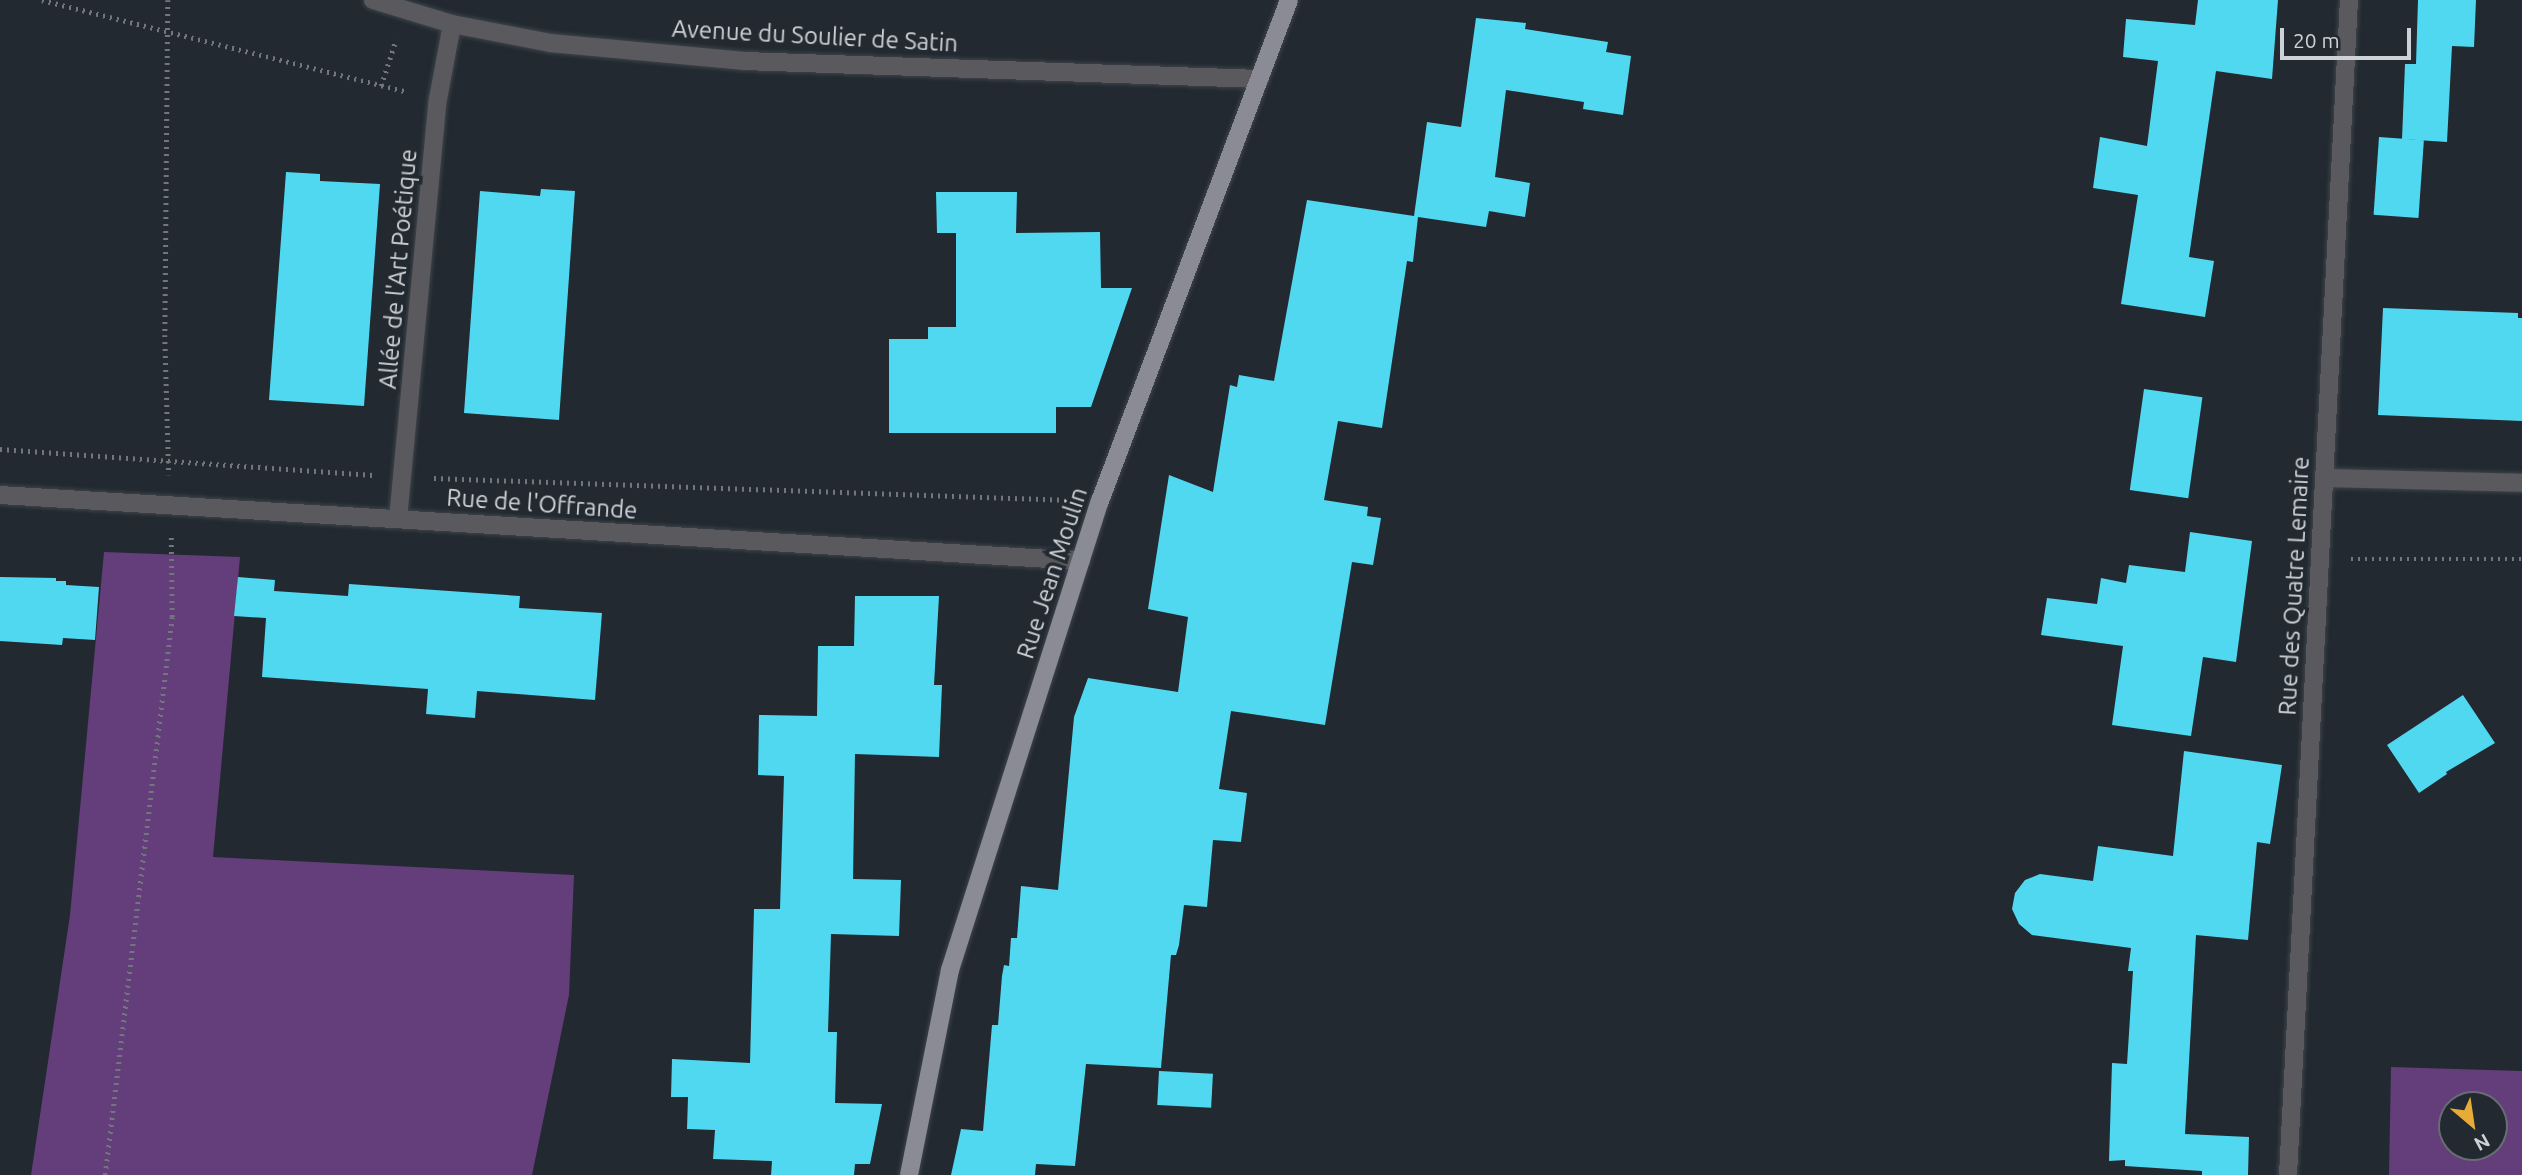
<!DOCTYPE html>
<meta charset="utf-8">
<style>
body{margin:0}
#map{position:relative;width:2522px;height:1175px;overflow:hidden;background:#222930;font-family:Ubuntu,sans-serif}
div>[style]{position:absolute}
.green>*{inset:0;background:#643d7b}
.building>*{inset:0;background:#51d8f1;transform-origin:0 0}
.path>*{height:4.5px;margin-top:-2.25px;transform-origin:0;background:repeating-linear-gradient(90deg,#72777d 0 2px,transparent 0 7px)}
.roads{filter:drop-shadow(0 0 2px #3e444b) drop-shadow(0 0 2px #3e444b)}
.minor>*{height:18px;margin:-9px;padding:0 9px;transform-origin:9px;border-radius:9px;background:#5a5a5e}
.major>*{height:18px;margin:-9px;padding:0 9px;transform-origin:9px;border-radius:9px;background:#8a8b94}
span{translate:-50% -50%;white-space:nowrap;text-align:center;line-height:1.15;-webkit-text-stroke:7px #222930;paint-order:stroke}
.street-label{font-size:24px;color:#ced2d6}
.north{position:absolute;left:2438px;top:1091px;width:70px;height:70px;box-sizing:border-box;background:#222930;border:2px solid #676d72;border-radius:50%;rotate:151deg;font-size:19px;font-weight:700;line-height:28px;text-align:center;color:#ced2d6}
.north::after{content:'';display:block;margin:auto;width:24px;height:32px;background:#e7ac36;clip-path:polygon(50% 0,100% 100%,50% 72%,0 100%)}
.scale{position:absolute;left:2280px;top:28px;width:131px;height:32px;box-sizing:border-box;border:4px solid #ced2d6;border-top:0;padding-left:9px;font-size:21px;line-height:24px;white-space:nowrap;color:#ced2d6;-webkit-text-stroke:5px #222930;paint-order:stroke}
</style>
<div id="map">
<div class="green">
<i style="clip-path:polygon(104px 552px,240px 557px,213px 857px,574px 875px,569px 995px,532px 1175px,31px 1175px,70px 915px)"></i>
<i style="clip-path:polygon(evenodd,2391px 1067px,2522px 1071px,2522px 1175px,2389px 1175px,2391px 1067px,2494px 1105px,2494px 1147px,2452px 1147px,2452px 1105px,2494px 1105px)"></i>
</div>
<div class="building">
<i style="clip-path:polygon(2198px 0,2278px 0,2272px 79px,2216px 71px,2189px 257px,2214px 261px,2205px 317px,2121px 304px,2138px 195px,2093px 188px,2100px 137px,2147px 146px,2158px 61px,2123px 57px,2126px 19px,2195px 25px)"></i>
<i style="clip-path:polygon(2418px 0,2476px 0,2474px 47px,2452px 46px,2447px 142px,2402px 139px,2405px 64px,2416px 64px)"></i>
<i style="clip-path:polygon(1476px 18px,1526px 23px,1525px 29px,1608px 42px,1606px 52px,1631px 56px,1623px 115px,1583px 109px,1584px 102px,1506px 90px,1495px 177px,1530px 183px,1525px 217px,1489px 211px,1486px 227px,1418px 217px,1413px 262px,1407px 261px,1382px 428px,1338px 421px,1324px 500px,1368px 507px,1367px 516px,1381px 518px,1373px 565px,1352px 562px,1325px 725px,1231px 711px,1219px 789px,1247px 793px,1241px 842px,1213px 840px,1207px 907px,1184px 905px,1179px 945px,1176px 955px,1171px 955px,1161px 1068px,1086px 1064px,1075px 1166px,1036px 1164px,1035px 1175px,951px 1175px,961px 1129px,983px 1131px,992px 1025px,998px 1025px,1002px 976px,1004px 965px,1009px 966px,1011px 938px,1017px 938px,1021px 886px,1058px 890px,1074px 717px,1088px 678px,1178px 692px,1188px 617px,1148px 609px,1169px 475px,1213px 492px,1230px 385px,1237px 387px,1239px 375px,1274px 381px,1307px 200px,1414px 216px,1427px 122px,1461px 127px)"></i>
<i style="left:2379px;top:137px;width:45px;height:78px;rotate:4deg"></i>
<i style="clip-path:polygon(286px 172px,320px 174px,320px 181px,380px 184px,364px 406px,269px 400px)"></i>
<i style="clip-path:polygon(541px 189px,575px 191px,559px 420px,464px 413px,480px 191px,540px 196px)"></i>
<i style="clip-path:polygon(936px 192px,1017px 192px,1016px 233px,1100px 232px,1101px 288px,1132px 288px,1091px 407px,1056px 407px,1056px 433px,889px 433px,889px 339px,928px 339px,928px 327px,956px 327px,956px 233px,937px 233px)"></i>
<i style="clip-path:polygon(2383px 308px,2518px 313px,2518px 318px,2522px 318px,2522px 421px,2378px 415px)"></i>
<i style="left:2144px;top:389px;width:59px;height:102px;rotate:8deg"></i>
<i style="clip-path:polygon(2190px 532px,2252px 541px,2236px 662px,2203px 657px,2191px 736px,2112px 725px,2123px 646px,2041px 635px,2047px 598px,2097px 604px,2101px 578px,2126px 583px,2129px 565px,2185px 572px)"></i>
<i style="clip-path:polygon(0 577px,56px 578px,56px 581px,66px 581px,66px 585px,99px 587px,95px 640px,63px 638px,62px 645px,0 641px)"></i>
<i style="clip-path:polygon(238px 577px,275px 580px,274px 591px,348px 596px,349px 584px,520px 596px,519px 608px,602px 613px,595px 700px,477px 691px,475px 718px,426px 714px,428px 689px,262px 677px,266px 618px,234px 616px)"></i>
<i style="clip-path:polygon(855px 596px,939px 596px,934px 685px,942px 685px,939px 757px,855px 754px,853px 879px,901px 880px,899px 936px,831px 934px,828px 1032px,837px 1032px,835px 1103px,882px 1104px,870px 1164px,855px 1164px,854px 1175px,771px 1175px,772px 1161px,713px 1159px,715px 1130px,687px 1129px,688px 1097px,671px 1097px,672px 1059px,750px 1063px,754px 909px,780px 909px,784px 776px,758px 775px,759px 715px,817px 716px,818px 646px,854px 646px)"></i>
<i style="clip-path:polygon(2463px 695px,2495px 743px,2446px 772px,2447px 774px,2419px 793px,2387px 745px)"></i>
<i style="clip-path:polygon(2184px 751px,2282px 765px,2270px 844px,2257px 842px,2248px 940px,2196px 935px,2185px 1134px,2249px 1137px,2248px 1175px,2202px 1175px,2202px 1171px,2125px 1166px,2125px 1160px,2109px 1161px,2112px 1063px,2127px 1064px,2133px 971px,2128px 971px,2131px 948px,2032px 935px,2019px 924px,2012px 909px,2015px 893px,2025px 880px,2040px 874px,2093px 881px,2098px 846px,2173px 856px)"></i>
<i style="left:1159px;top:1071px;width:54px;height:34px;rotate:3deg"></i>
</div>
<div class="path">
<i style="left:42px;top:0;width:377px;rotate:14.1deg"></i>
<i style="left:168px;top:0;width:335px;rotate:90.5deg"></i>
<i style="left:165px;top:335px;width:140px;rotate:88.4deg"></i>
<i style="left:381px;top:86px;width:49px;rotate:-72.3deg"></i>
<i style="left:0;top:449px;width:374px;rotate:4deg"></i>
<i style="left:434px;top:478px;width:635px;rotate:1.98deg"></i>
<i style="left:2351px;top:559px;width:171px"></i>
<i style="left:105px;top:1175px;width:562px;rotate:-83.15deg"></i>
<i style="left:172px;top:617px;width:81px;rotate:-90.7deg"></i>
</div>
<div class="roads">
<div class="minor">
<i style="left:373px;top:0;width:83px;rotate:16.9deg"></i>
<i style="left:452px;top:24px;width:101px;rotate:10.9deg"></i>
<i style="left:551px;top:43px;width:194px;rotate:5.3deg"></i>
<i style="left:744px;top:61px;width:516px;rotate:2deg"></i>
<i style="left:2324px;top:478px;width:198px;rotate:1.4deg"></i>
<i style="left:0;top:495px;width:1083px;rotate:3.49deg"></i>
<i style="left:398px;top:519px;width:422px;rotate:-84.6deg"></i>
<i style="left:438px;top:99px;width:76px;rotate:-79.4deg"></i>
<i style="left:2288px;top:1175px;width:1177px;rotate:-87.03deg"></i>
</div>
<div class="major">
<i style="left:909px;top:1175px;width:209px;rotate:-78.7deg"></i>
<i style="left:950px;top:970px;width:492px;rotate:-72.3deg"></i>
<i style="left:1100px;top:501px;width:535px;rotate:-69.33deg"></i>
</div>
</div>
<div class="street-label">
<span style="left:815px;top:36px;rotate:3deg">Avenue du Soulier de Satin</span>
<span style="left:398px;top:269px;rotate:-85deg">Allée de l'Art Poétique</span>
<span style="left:542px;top:504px;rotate:4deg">Rue de l'Offrande</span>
<span style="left:1052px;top:573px;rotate:-72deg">Rue Jean Moulin</span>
<span style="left:2294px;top:586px;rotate:-87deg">Rue des Quatre Lemaire</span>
</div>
<div class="north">N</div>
<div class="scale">20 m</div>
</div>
